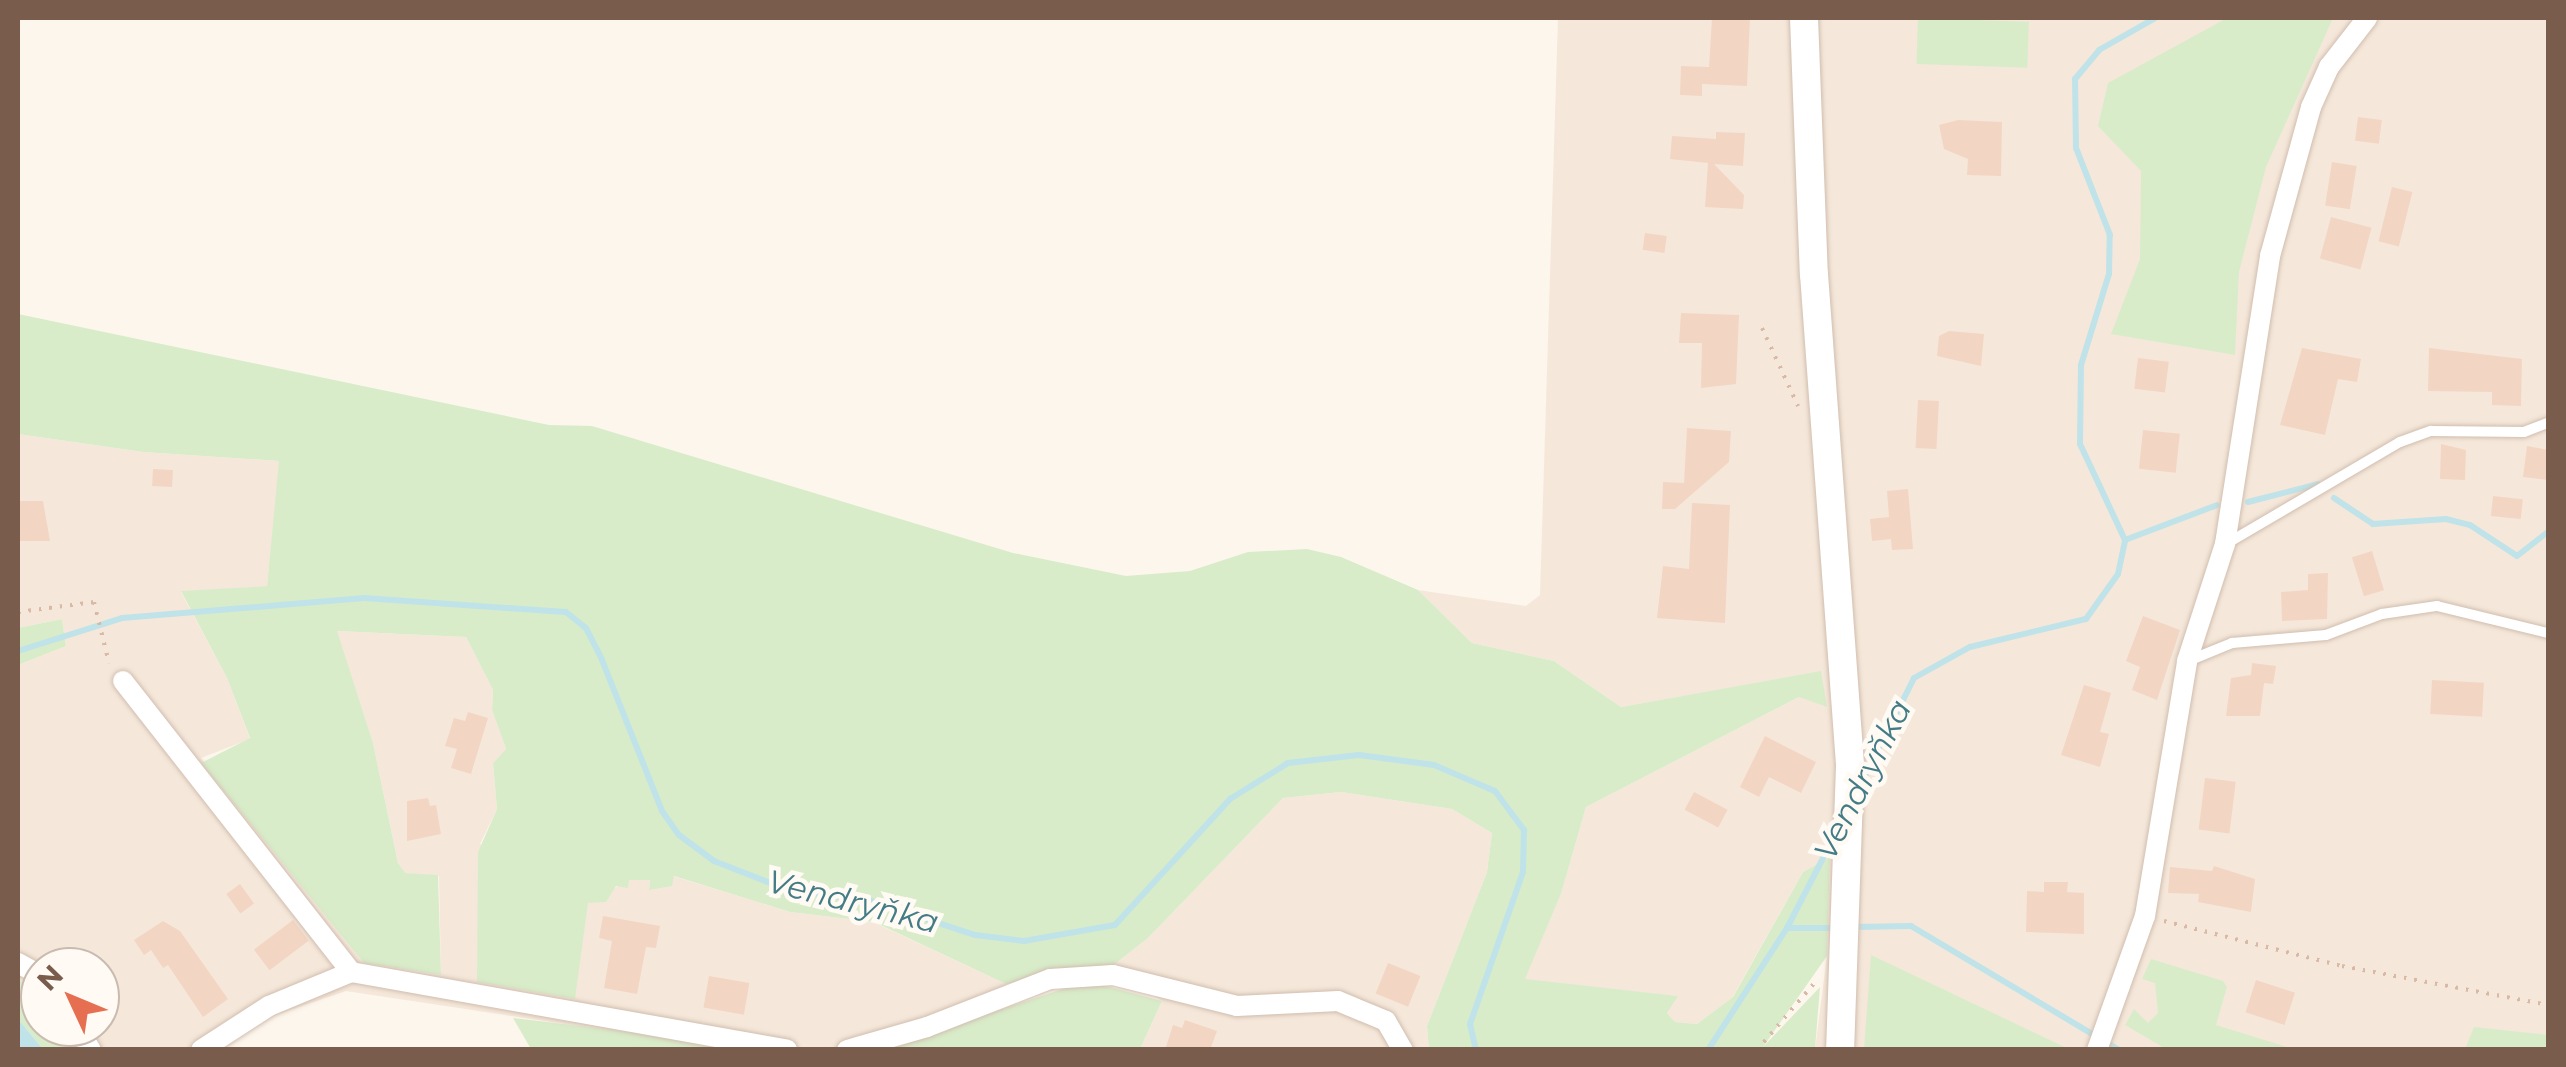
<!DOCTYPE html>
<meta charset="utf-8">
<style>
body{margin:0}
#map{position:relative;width:2566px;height:1067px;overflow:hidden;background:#fdf6ec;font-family:Montserrat,sans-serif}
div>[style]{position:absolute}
.residential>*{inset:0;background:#f5e8da}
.green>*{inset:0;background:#d8ecc9;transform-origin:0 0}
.water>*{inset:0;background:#bfe3e8}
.stream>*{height:6px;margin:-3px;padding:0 3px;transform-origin:3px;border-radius:3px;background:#bfe3e8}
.building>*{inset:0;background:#f3d5c3;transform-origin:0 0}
.path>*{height:4px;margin-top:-2px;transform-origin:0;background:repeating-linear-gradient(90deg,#d9b8a5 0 2.5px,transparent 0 10.5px)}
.roads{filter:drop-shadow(0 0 2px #d1beb0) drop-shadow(0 0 2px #d1beb0)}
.lane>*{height:10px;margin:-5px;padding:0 5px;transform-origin:5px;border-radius:5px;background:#fff}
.street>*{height:20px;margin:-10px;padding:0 10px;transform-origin:10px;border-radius:10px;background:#fff}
.secondary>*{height:28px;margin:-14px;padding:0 14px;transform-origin:14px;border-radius:14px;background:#fff}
span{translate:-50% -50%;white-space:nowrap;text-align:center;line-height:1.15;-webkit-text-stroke:9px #fffaf3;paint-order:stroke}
.water-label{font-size:32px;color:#437c86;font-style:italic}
.frame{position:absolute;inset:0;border:20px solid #7a5c4d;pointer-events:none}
.north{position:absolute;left:20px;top:947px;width:100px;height:100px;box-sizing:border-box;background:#fffaf3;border:2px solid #cabbb1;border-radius:50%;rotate:314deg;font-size:28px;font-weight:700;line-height:40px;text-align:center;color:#7a5c4d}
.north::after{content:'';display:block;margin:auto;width:35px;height:45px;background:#e76f51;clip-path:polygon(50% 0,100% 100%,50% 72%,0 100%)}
</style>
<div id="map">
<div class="residential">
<i style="clip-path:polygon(1558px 18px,2548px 18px,2548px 1049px,1815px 1049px,1827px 956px,1830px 857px,1803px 872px,1732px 998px,1697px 1024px,1675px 1022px,1667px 1013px,1677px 996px,1524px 980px,1561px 894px,1586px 807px,1799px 697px,1821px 672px,1621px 707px,1554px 661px,1472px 643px,1418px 590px,1526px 606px,1540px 595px)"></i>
<i style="clip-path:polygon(18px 434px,143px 452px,280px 461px,267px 586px,181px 592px,227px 678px,250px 739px,201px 758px,364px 963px,441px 975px,439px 876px,404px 873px,398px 863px,373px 743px,336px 631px,466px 637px,493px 690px,492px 710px,506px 749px,493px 763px,497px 809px,480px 844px,588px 903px,629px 880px,650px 880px,649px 889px,673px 876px,790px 912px,873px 922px,1006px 984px,1011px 1004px,878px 1049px,736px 1050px,346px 991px,273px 1016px,217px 1049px,78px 1050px,62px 1027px,100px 1027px,100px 967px,40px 967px,40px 995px,18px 979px,18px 665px,66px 646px,62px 619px,18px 628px)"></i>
<i style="clip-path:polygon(1341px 792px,1452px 809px,1492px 833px,1487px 872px,1427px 1026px,1429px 1049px,1140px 1049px,1162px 1001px,1111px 967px,1148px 938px,1283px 798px)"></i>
</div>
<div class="green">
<i style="left:1918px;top:18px;width:111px;height:46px;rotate:2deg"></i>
<i style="clip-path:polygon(2227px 18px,2333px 18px,2266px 167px,2239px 272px,2235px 355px,2111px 334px,2140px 259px,2141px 171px,2098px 126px,2108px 83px)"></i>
<i style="clip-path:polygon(18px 314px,549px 425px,592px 426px,1013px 553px,1126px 576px,1190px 571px,1248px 552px,1307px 549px,1341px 557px,1418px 590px,1472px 643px,1554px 661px,1621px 707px,1821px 671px,1827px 707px,1799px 697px,1586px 807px,1561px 894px,1525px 979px,1678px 996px,1667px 1013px,1675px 1022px,1697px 1024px,1733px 997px,1803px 872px,1830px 857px,1827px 956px,1763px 1047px,1820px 987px,1815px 1049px,1429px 1049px,1427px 1026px,1487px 872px,1492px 833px,1452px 809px,1341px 792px,1283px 798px,1148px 938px,1111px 967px,1006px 984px,874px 922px,790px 912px,674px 876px,672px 886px,649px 890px,650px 880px,629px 880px,628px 888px,616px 886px,606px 902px,588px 903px,575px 999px,477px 982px,478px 852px,497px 809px,493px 763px,506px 749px,492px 710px,493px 690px,466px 637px,337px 631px,373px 743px,398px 863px,405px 873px,438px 875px,441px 975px,364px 963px,201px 763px,250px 738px,227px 678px,181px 591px,267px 586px,279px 461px,143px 452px,18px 434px)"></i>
<i style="clip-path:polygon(62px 619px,66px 646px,18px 665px,18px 628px)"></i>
<i style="clip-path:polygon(1871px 955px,2069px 1049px,1864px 1049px)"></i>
<i style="clip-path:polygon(2151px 959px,2223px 981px,2227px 987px,2216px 1025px,2294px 1049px,2166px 1049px,2125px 1025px,2134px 1009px,2148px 1023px,2158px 1013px,2155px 983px,2142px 979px)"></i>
<i style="clip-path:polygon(18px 979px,40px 995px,40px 1027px,62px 1027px,78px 1049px,43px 1049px,18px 1019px)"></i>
<i style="clip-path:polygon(1087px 981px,1162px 1001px,1140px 1049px,878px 1050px)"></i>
<i style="clip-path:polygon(513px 1018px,698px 1040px,736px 1049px,531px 1049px)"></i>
<i style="clip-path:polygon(2474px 1027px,2548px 1035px,2548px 1049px,2465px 1049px)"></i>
</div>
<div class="water">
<i style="clip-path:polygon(18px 1019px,43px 1049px,18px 1049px)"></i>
</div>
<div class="stream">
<i style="left:2334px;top:498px;width:47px;rotate:33.7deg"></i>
<i style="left:2373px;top:524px;width:73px;rotate:-3.9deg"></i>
<i style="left:2446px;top:519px;width:25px;rotate:14deg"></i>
<i style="left:2470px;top:525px;width:56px;rotate:33.4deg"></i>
<i style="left:2517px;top:556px;width:39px;rotate:-38deg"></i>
<i style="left:2248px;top:502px;width:72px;rotate:-14.4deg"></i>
<i style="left:2125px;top:540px;width:98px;rotate:-20.8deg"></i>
<i style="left:18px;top:651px;width:109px;rotate:-17.6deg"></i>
<i style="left:122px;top:618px;width:243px;rotate:-4.7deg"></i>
<i style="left:364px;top:598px;width:202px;rotate:4deg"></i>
<i style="left:566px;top:612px;width:26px;rotate:39deg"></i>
<i style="left:586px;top:628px;width:36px;rotate:63deg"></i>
<i style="left:602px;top:660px;width:162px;rotate:68.3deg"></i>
<i style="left:662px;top:811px;width:29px;rotate:55deg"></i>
<i style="left:679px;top:835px;width:44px;rotate:36.6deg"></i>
<i style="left:714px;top:861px;width:79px;rotate:21.4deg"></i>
<i style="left:788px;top:890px;width:84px;rotate:7.5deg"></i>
<i style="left:871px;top:901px;width:109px;rotate:18.1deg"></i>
<i style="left:975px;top:935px;width:49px;rotate:7deg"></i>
<i style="left:1024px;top:941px;width:92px;rotate:-10deg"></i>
<i style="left:1115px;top:925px;width:171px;rotate:-47.6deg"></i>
<i style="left:1230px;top:799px;width:68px;rotate:-31.8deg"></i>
<i style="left:1288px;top:763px;width:71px;rotate:-6.4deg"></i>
<i style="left:1359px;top:755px;width:76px;rotate:7.6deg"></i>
<i style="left:1434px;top:765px;width:66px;rotate:23.1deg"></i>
<i style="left:1495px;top:791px;width:49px;rotate:53.4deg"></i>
<i style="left:1524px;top:830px;width:42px;rotate:91.4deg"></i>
<i style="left:1523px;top:872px;width:161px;rotate:109.2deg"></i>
<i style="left:1470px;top:1024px;width:27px;rotate:77deg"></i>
<i style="left:1862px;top:782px;width:116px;rotate:-63.4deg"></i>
<i style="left:1914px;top:678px;width:64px;rotate:-29deg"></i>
<i style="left:1970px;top:647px;width:119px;rotate:-13.6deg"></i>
<i style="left:2086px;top:619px;width:55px;rotate:-54.6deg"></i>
<i style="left:2118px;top:574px;width:35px;rotate:-78deg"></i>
<i style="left:2125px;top:540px;width:106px;rotate:-115.1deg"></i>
<i style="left:2080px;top:444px;width:79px;rotate:-89.3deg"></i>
<i style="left:2081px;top:365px;width:95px;rotate:-72.9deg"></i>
<i style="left:2109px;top:274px;width:39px;rotate:-89deg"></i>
<i style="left:2110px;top:235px;width:93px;rotate:-111.3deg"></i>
<i style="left:2076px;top:148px;width:69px;rotate:-90.8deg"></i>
<i style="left:2075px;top:79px;width:38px;rotate:-50deg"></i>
<i style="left:2099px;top:50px;width:64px;rotate:-29.7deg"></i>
<i style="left:1854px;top:927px;width:57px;rotate:-1deg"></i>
<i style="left:1911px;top:926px;width:242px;rotate:30.8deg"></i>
<i style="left:1787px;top:928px;width:49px"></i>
<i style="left:1708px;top:1050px;width:145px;rotate:-57.1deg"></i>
<i style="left:1787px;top:928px;width:107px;rotate:-62.7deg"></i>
</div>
<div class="building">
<i style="clip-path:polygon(1712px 18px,1750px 18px,1747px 86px,1702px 84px,1702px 96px,1680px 95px,1681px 66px,1709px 67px)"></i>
<i style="left:2358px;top:117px;width:24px;height:24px;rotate:7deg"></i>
<i style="clip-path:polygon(1958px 120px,2002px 122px,2001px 176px,1967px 175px,1968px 159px,1944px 149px,1939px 125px)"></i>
<i style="clip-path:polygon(1716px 132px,1745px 133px,1743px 166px,1714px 164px,1744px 195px,1743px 209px,1705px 207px,1708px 163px,1670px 159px,1672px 136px,1716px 139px)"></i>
<i style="left:2332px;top:162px;width:25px;height:44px;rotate:9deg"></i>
<i style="left:2392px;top:187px;width:21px;height:56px;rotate:14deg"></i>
<i style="left:2331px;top:217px;width:42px;height:43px;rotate:15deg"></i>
<i style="left:1645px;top:233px;width:22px;height:17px;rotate:8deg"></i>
<i style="clip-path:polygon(1681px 313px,1739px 315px,1736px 384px,1701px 388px,1702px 343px,1679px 343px)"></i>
<i style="clip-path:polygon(1949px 331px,1984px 334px,1981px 366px,1937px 356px,1939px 336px)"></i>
<i style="clip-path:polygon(2302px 348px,2361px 359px,2357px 382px,2338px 379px,2325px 435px,2280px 425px)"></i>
<i style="clip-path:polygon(2429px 348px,2522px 359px,2521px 406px,2492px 405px,2492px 392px,2428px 391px)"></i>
<i style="left:2138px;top:358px;width:31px;height:31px;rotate:7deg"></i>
<i style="left:1918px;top:400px;width:21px;height:48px;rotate:3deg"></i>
<i style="clip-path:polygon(1687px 428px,1731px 431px,1729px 462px,1675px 509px,1662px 509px,1663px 482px,1684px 483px)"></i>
<i style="left:2143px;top:430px;width:37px;height:39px;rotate:6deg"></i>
<i style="clip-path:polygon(2441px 444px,2466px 450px,2465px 480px,2440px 479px)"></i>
<i style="clip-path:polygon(2527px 446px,2548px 450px,2548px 480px,2523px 477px)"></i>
<i style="left:153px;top:469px;width:20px;height:17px;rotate:3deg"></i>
<i style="clip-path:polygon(1908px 489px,1913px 549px,1892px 550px,1891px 539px,1872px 541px,1870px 519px,1889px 517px,1887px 491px)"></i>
<i style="left:2493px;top:496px;width:30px;height:20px;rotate:6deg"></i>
<i style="clip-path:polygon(18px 501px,43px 501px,50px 541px,18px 541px)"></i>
<i style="clip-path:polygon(1692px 503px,1730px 505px,1725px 623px,1657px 618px,1663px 566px,1689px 569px)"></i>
<i style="left:2372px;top:551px;width:41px;height:21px;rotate:73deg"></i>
<i style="clip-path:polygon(2328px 573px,2327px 619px,2282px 621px,2281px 592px,2308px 590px,2308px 574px)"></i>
<i style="clip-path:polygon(2143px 616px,2180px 630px,2157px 700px,2132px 690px,2140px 667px,2126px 661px)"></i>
<i style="clip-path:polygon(2252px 663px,2276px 666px,2273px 684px,2264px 683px,2260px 716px,2226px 716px,2231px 678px,2251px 675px)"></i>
<i style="left:2432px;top:680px;width:52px;height:34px;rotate:3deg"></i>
<i style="clip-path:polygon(2084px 685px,2111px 693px,2100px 732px,2109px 734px,2100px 767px,2061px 755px)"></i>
<i style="clip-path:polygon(468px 712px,488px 718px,471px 774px,451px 768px,457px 749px,445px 746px,454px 718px,465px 721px)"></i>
<i style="clip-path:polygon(1765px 736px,1816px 762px,1801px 793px,1769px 777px,1759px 797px,1740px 787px)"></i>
<i style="left:2205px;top:778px;width:31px;height:52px;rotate:7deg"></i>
<i style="left:1694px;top:792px;width:38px;height:20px;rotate:28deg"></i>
<i style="clip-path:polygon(428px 798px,430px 806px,436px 805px,441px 834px,407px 841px,407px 801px)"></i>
<i style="clip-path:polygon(2214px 866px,2255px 879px,2251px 912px,2198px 902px,2199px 894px,2168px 893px,2170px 867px,2212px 871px)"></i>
<i style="clip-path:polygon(2044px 882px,2068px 882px,2067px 892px,2084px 893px,2084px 934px,2026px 932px,2027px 891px,2044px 892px)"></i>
<i style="left:240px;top:884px;width:24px;height:17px;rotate:54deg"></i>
<i style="clip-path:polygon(603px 916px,660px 926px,656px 948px,646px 947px,637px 994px,604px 988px,612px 941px,599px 938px)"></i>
<i style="left:293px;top:920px;width:26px;height:49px;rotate:53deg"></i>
<i style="clip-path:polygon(163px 921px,180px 931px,228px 999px,203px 1017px,168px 965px,163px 968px,151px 950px,144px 955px,134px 940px)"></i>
<i style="left:1388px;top:963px;width:35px;height:33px;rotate:22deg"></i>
<i style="left:709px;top:976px;width:41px;height:32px;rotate:10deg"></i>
<i style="left:2256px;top:980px;width:41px;height:34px;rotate:18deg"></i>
<i style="clip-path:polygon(1185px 1020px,1217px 1031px,1210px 1050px,1165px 1050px,1173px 1025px,1182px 1028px)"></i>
</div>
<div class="path">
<i style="left:1762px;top:328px;width:86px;rotate:65.2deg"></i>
<i style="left:18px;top:612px;width:77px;rotate:-7.5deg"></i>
<i style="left:94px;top:602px;width:63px;rotate:76.2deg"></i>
<i style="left:2164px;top:921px;width:184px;rotate:14.2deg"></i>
<i style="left:2342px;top:966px;width:210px;rotate:10.7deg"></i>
<i style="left:1757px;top:1050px;width:92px;rotate:-49.4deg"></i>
</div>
<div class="roads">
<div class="lane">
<i style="left:2226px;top:544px;width:202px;rotate:-30.4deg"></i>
<i style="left:2400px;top:442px;width:33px;rotate:-20deg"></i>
<i style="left:2431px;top:431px;width:93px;rotate:0.6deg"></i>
<i style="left:2524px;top:432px;width:26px;rotate:-21deg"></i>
<i style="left:2188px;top:661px;width:48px;rotate:-22.2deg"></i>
<i style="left:2232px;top:643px;width:94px;rotate:-4.9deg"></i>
<i style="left:2326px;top:635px;width:60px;rotate:-20.6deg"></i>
<i style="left:2382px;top:614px;width:56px;rotate:-8.3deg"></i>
<i style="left:2437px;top:606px;width:114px;rotate:13.7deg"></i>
</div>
<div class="street">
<i style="left:123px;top:681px;width:370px;rotate:51.9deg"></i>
<i style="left:351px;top:972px;width:443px;rotate:10.1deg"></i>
<i style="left:18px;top:963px;width:25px;rotate:29deg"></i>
<i style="left:77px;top:1027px;width:27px;rotate:59deg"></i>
<i style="left:201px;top:1050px;width:81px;rotate:-32.9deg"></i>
<i style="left:269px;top:1006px;width:89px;rotate:-22.5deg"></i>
<i style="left:847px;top:1050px;width:83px;rotate:-16deg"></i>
<i style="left:927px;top:1027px;width:132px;rotate:-21.3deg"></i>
<i style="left:1050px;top:979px;width:63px;rotate:-3.6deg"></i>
<i style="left:1113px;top:975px;width:128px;rotate:14deg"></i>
<i style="left:1237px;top:1006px;width:101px;rotate:-2.8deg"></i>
<i style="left:1338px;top:1001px;width:52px;rotate:22.6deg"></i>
<i style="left:1386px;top:1021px;width:34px;rotate:60deg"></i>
<i style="left:2097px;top:1050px;width:142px;rotate:-70.3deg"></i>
<i style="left:2145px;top:916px;width:258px;rotate:-80.6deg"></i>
<i style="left:2187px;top:661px;width:123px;rotate:-72deg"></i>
<i style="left:2225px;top:544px;width:291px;rotate:-81.1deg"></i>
<i style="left:2270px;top:256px;width:155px;rotate:-74.6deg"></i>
<i style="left:2311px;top:107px;width:44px;rotate:-65.8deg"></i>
<i style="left:2329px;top:67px;width:62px;rotate:-52.2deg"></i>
</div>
<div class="secondary">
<i style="left:1804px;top:18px;width:256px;rotate:87.8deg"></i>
<i style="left:1814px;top:274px;width:493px;rotate:85.8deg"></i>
<i style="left:1850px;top:766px;width:284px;rotate:92deg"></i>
</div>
</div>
<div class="water-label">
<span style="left:1863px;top:780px;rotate:-63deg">Vendryňka</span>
<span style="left:853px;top:902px;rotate:14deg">Vendryňka</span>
</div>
<div class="frame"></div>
<div class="north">N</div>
</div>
